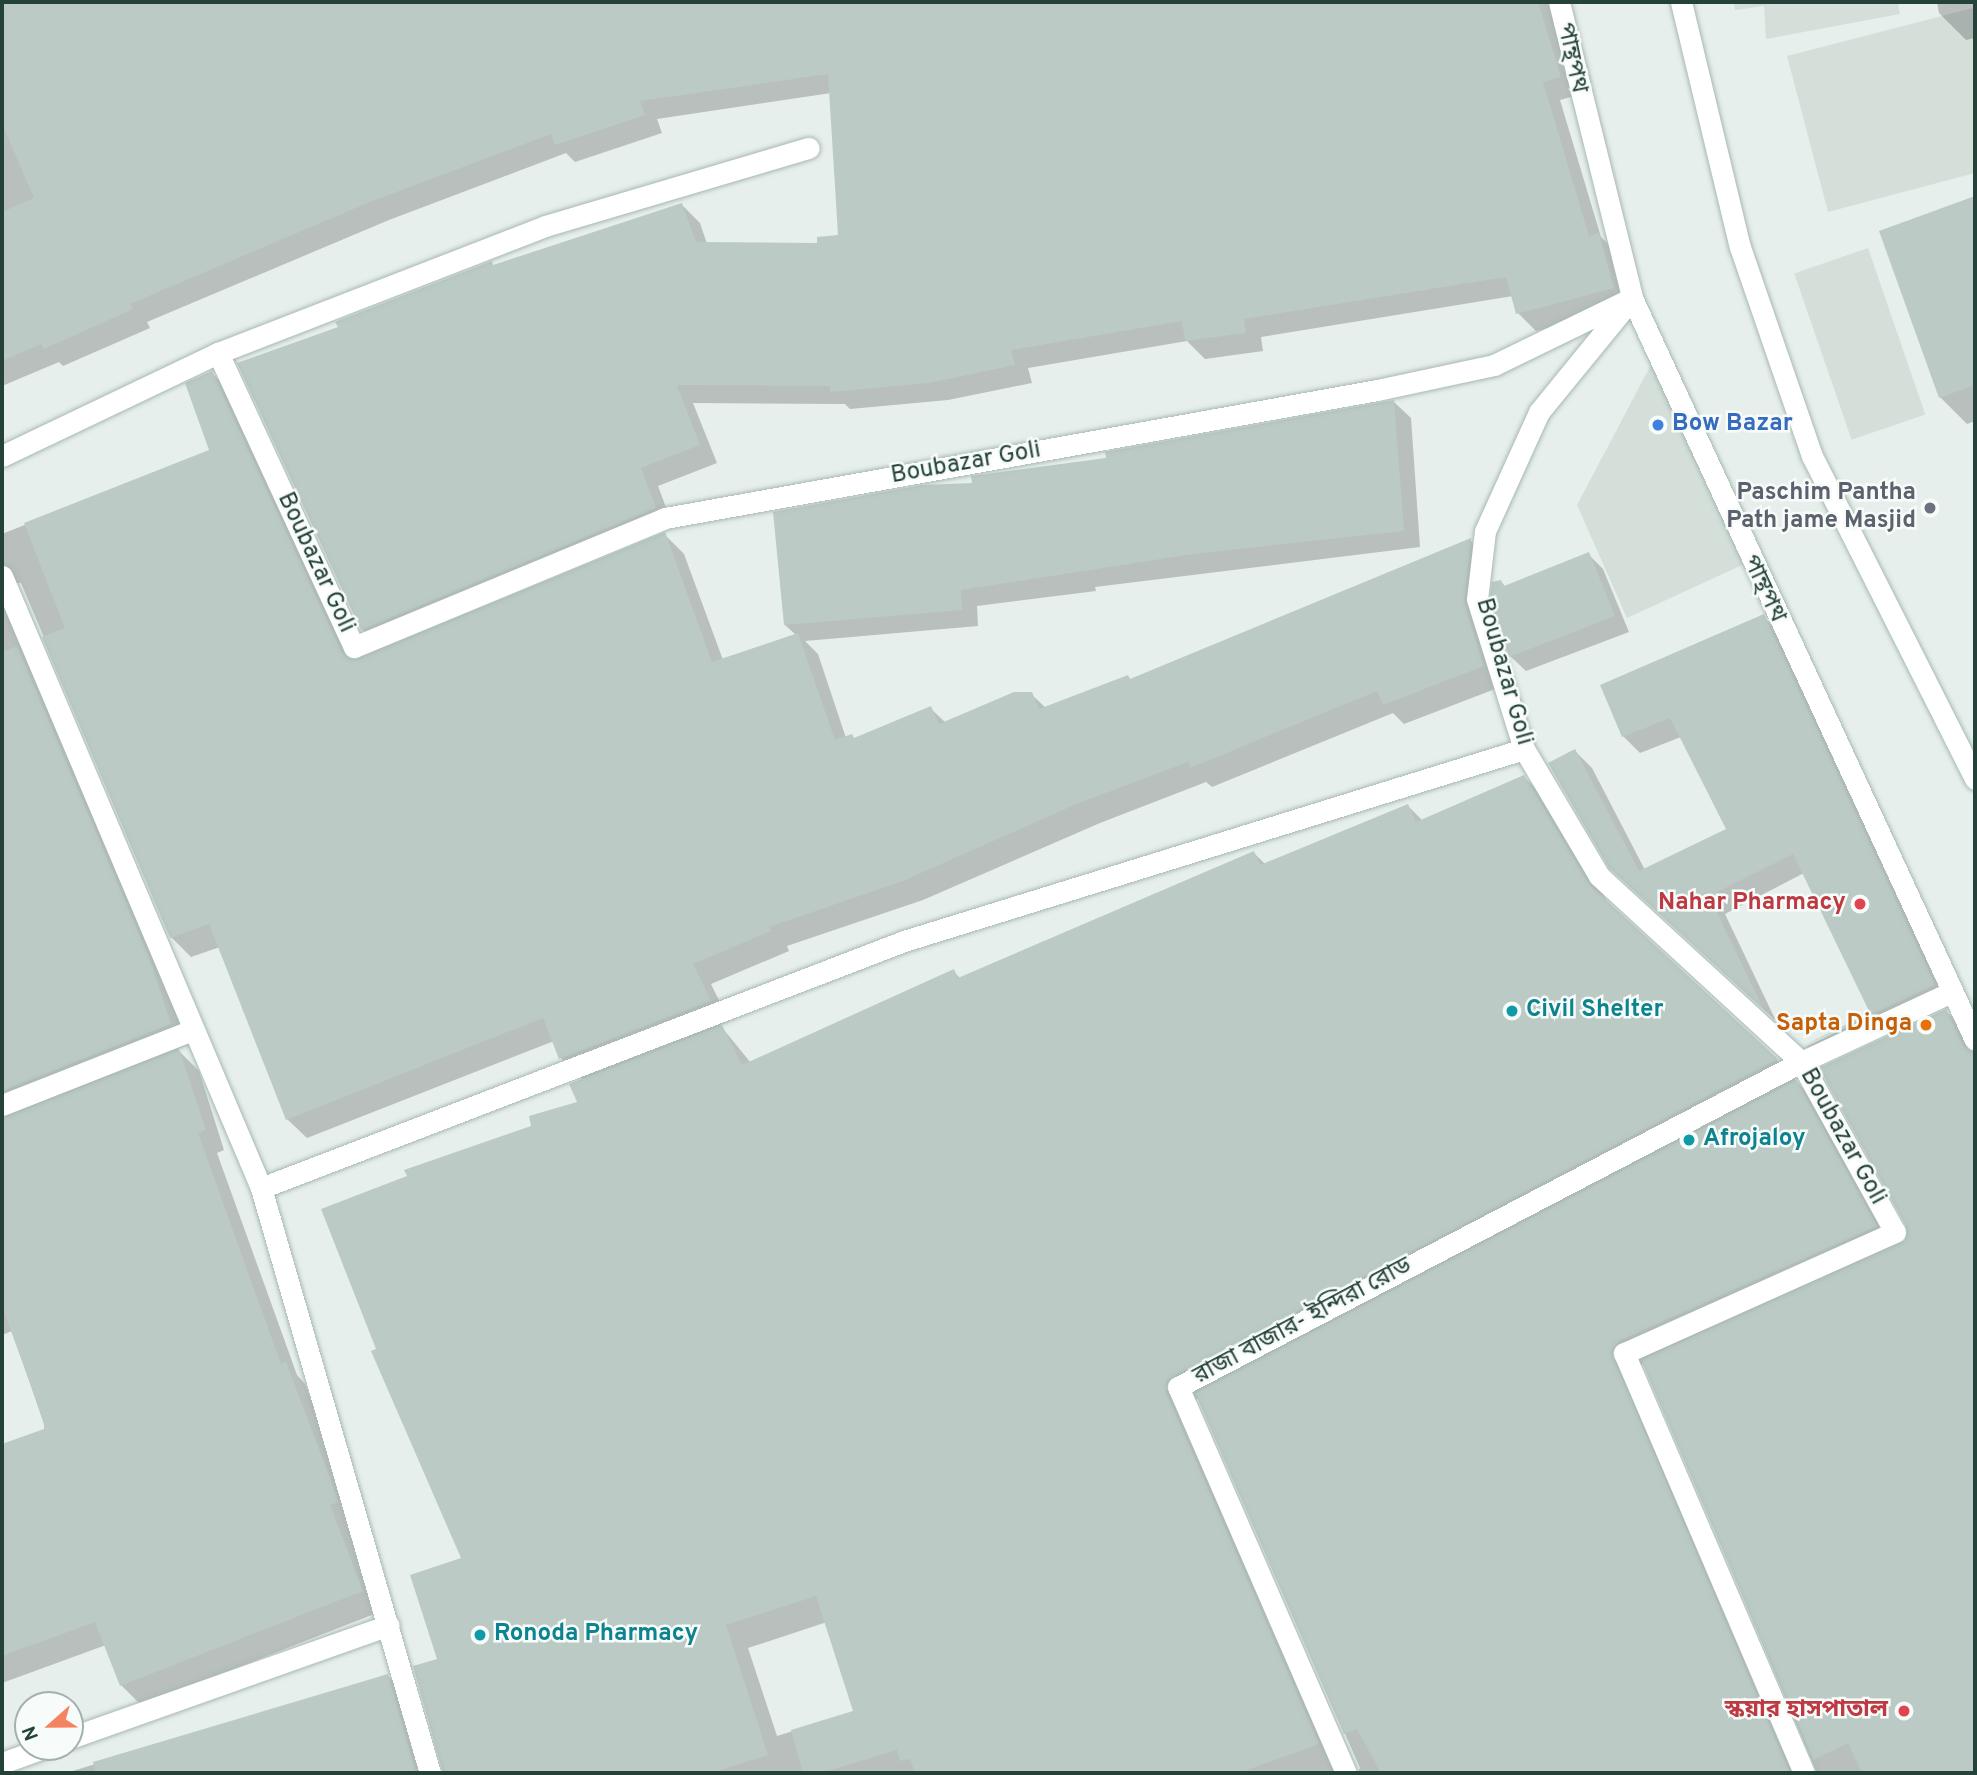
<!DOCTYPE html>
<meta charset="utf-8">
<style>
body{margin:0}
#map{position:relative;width:1977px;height:1775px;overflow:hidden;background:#e6efeb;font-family:Overpass,"Noto Sans Bengali",sans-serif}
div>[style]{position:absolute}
.built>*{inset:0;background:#d4dfda;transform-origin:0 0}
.shadow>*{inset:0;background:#0003}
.building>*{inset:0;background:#bbcac4}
.roads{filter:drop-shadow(0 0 2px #a8b8b2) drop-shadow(0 0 2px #a8b8b2)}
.street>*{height:21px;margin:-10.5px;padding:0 10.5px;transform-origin:10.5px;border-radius:10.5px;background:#fff}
.secondary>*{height:21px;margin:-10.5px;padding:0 10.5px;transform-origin:10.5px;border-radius:10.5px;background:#fff}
.dots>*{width:19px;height:19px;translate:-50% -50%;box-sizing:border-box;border:4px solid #f7fbf9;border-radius:50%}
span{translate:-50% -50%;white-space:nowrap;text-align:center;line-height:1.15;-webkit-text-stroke:5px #f7fbf9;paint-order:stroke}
.street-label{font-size:24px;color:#24423a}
.shop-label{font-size:24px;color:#366cbe;font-weight:700}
.left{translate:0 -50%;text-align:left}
.worship-label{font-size:24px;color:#5b616d;font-weight:700}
.right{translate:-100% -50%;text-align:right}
.health-label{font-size:24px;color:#be3a42;font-weight:700}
.culture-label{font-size:24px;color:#0d838f;font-weight:700}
.food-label{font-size:24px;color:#c56008;font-weight:700}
.frame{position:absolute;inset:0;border:4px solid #24423a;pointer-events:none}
.north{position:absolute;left:14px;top:1691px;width:70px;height:70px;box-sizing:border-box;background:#f7fbf9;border:2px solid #a3b1ad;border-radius:50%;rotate:249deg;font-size:19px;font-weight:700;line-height:28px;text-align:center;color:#24423a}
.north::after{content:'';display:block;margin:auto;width:24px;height:32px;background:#f4845f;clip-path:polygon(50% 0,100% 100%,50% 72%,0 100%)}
</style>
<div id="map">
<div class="built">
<i style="clip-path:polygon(1734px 2px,1898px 2px,1900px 14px,1766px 39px,1764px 6px,1735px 10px)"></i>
<i style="clip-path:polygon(1973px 8px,1975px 173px,1828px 212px,1787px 56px)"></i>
<i style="left:1868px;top:248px;width:176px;height:78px;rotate:71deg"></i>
<i style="clip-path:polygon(1662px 344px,1753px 560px,1627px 618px,1577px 505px)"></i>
</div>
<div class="shadow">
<i style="clip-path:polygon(2px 2px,1550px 2px,1578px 95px,1560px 100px,1601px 237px,1617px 253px,1631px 306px,1536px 331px,1518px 313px,1513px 296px,1261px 337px,1263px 351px,1205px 359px,1187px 341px,1028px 368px,1032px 383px,948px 400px,850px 409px,845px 404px,693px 403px,717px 463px,658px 486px,673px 526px,380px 647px,362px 629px,340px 328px,491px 263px,494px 266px,682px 205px,700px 223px,707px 244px,819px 245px,839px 237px,831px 93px,657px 119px,662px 133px,575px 162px,566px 153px,389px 220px,147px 322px,150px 328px,63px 366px,59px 362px,2px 386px)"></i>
<i style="clip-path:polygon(1937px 2px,1975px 2px,1975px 38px,1966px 40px,1939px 13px)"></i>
<i style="clip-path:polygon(1975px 198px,1975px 421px,1967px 424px,1940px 397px,1881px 232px)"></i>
<i style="clip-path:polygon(evenodd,212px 373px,231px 393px,357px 661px,664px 534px,684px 554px,723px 660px,796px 635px,785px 625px,974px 485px,1394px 402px,1411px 418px,1420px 547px,1095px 587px,1096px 591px,977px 606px,978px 626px,805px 641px,818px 654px,846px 738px,856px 740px,930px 708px,946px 723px,1031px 694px,1046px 708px,1128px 677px,1131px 680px,1470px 540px,1490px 560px,1483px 623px,1503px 686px,1404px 724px,1393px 713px,1212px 787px,1206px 782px,1100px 823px,923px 900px,787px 946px,789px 951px,711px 984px,729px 1021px,720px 1025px,751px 1063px,953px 971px,961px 979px,1254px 853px,1266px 865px,1408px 806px,1423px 821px,1524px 777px,1547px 800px,1610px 906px,1777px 1060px,1818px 1105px,1896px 1246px,1907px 1241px,1946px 1011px,1969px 1034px,1975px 1048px,1975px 1773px,1817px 1773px,1644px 1362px,1633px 1376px,1802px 1773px,1358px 1773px,1360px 1768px,1199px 1398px,1189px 1403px,1344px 1773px,498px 1773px,456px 1638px,464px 1560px,378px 1350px,534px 1127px,579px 1103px,583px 1080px,561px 1058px,554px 1041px,307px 1138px,287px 1119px,220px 947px,191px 957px,171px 937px,21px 583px,16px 583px,190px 1044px,177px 1049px,199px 1071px,224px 1150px,217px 1153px,297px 1375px,305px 1384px,352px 1504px,382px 1611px,141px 1705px,121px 1685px,106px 1645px,2px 1683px,2px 1445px,46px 1430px,12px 1331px,2px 1335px,2px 534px,211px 451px,212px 373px,827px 1622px,855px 1712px,777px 1736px,748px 1648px,827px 1622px)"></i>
<i style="clip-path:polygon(1588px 554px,1603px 569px,1629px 632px,1526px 671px,1510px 656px,1501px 582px,1506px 587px)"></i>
<i style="clip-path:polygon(1763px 616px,1780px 633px,1951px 1002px,1822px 1062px,1806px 1047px,1872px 1014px,1804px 873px,1725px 914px,1776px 1021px,1629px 884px,1575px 751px,1592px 768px,1645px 870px,1729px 830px,1681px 737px,1640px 753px,1623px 736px)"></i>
<i style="clip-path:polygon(387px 1675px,406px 1695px,429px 1773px,66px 1773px)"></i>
</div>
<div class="building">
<i style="clip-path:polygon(2px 2px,1538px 2px,1561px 77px,1543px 82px,1589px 236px,1599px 233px,1614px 288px,1516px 314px,1506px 277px,1244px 319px,1246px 333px,1185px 341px,1182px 321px,1011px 350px,1015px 365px,929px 383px,830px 392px,830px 386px,677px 385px,700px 445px,641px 468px,656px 508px,361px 630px,237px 363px,338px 327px,335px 322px,492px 261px,493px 265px,682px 203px,696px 242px,817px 243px,817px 237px,838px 235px,828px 74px,640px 101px,645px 115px,555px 145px,551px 134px,370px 202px,130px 304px,133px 309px,44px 349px,41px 344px,2px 361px,2px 212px,34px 198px,2px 124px)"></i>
<i style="clip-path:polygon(1975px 196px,1975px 385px,1939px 398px,1879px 231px)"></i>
<i style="clip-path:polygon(212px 371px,342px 653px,352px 660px,665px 532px,712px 662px,798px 633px,835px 740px,852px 734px,854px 738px,931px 706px,939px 724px,1014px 692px,1032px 692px,1039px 709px,1128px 675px,1130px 679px,1471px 538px,1464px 602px,1484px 666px,1383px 705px,1377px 691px,1190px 768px,1188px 762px,1079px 803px,903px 881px,769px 927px,771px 931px,693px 964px,711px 1001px,559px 1059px,543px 1018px,286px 1120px,209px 924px,170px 938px,42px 637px,65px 628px,24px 523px,209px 450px,185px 383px)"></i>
<i style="clip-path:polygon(1394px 400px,1404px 531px,1193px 554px,961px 590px,962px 610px,784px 625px,773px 512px,922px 485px,972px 483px,971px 476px,1106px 458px,1105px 452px)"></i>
<i style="clip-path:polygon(1589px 552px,1615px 616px,1509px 657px,1490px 598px,1492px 582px,1501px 580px,1504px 586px)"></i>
<i style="clip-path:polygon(1764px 614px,1935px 985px,1803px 1046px,1870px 1013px,1793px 854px,1709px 896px,1764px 1010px,1609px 868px,1548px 763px,1575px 749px,1639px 871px,1726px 829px,1670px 718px,1622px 737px,1600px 685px)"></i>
<i style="clip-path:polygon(17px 646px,151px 962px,171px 1024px,2px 1091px,2px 652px)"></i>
<i style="clip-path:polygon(1524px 775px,1590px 885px,1778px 1059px,1167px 1380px,1166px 1392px,1319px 1744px,1239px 1773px,915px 1773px,910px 1759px,900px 1761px,897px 1750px,821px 1773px,803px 1773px,791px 1730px,853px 1711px,816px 1596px,726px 1625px,768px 1755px,711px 1773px,443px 1773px,413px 1666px,437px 1659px,410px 1575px,461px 1558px,371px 1351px,376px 1349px,321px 1209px,407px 1176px,404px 1170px,531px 1126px,529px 1116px,577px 1102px,569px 1084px,722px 1025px,742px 1065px,954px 969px,958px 978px,1254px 851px,1260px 865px,1408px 804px,1416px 822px)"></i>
<i style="clip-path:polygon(1946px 1009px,1963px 1046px,1975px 1053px,1975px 1773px,1862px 1773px,1848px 1743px,1813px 1760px,1641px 1360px,1905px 1240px,1906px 1226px,1819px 1068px)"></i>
<i style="clip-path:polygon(179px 1049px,206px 1130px,198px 1133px,281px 1364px,286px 1362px,332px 1483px,338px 1502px,330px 1505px,363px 1591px,120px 1686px,95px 1622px,2px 1656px,2px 1444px,44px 1429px,44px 1422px,2px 1306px,2px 1118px)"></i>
<i style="clip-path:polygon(1796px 1080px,1877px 1226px,1619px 1341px,1611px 1352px,1789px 1771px,1381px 1773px,1357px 1729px,1344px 1734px,1195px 1393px)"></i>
<i style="clip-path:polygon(388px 1674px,416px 1773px,95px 1773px,93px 1762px)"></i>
</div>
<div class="roads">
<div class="street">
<i style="left:218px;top:353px;width:324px;rotate:65.2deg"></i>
<i style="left:354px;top:647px;width:337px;rotate:-22.5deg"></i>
<i style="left:665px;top:518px;width:723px;rotate:-10.19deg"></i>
<i style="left:1377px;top:390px;width:120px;rotate:-12.1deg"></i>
<i style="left:1494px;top:365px;width:153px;rotate:-25.9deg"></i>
<i style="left:1632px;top:298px;width:147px;rotate:129.2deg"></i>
<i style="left:1539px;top:412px;width:131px;rotate:114.4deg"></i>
<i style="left:1485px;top:531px;width:68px;rotate:96.7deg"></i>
<i style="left:1477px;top:599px;width:157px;rotate:72.6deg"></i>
<i style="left:1524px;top:749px;width:147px;rotate:59.4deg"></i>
<i style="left:1599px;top:876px;width:275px;rotate:42.6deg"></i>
<i style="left:1801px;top:1062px;width:194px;rotate:61.1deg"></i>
<i style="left:1895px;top:1232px;width:297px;rotate:155.9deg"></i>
<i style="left:1624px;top:1353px;width:457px;rotate:66.8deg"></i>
<i style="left:2px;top:456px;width:239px;rotate:-25.5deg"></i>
<i style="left:218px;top:353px;width:351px;rotate:-21.2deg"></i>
<i style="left:545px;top:226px;width:275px;rotate:-16.5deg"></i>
<i style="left:2px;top:576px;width:665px;rotate:67.06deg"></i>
<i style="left:261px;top:1188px;width:609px;rotate:73.89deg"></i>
<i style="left:2px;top:1105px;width:204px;rotate:-21.5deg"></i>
<i style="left:261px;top:1188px;width:689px;rotate:-21.01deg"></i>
<i style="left:904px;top:941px;width:649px;rotate:-17.21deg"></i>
<i style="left:70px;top:1738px;width:338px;rotate:-19.5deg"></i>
<i style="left:2px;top:1763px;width:47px;rotate:-20deg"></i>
<i style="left:1346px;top:1773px;width:421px;rotate:-113.5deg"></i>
<i style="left:1178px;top:1387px;width:703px;rotate:-27.55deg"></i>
<i style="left:1801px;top:1062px;width:166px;rotate:-25deg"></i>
</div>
<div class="secondary">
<i style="left:1559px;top:2px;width:305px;rotate:76.1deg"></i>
<i style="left:1632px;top:298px;width:817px;rotate:65.19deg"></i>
<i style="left:1681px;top:2px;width:252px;rotate:76.5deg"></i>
<i style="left:1740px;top:247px;width:221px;rotate:71deg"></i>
<i style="left:1812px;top:456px;width:362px;rotate:63.2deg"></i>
</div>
</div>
<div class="dots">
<i style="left:1658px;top:425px;background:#3f7fe0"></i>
<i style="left:1930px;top:508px;background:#6b7280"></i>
<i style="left:1860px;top:904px;background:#e0444e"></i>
<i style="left:1512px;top:1011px;background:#0f9aa8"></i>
<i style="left:1926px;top:1025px;background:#e8710a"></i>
<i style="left:1689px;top:1140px;background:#0f9aa8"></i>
<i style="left:480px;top:1635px;background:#0f9aa8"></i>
<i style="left:1904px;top:1711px;background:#e0444e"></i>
</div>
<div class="street-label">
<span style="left:1571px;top:58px;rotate:78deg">পান্থপথ</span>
<span style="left:966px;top:464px;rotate:-10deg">Boubazar Goli</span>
<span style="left:315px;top:563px;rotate:65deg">Boubazar Goli</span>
<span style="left:1763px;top:589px;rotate:65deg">পান্থপথ</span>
<span style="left:1503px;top:672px;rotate:74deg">Boubazar Goli</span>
<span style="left:1842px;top:1137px;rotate:61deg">Boubazar Goli</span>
<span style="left:1303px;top:1322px;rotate:-28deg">রাজা বাজার- ইন্দিরা রোড</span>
</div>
<div class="shop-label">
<span class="left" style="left:1672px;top:425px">Bow Bazar</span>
</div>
<div class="worship-label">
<span class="right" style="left:1916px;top:508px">Paschim Pantha<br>Path jame Masjid</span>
</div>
<div class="health-label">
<span class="right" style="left:1846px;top:904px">Nahar Pharmacy</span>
<span class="right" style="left:1888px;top:1711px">স্কয়ার হাসপাতাল</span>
</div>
<div class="culture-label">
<span class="left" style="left:1526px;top:1011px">Civil Shelter</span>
<span class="left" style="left:1703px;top:1140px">Afrojaloy</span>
<span class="left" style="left:494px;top:1635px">Ronoda Pharmacy</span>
</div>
<div class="food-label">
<span class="right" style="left:1912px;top:1025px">Sapta Dinga</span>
</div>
<div class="frame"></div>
<div class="north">N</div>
</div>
